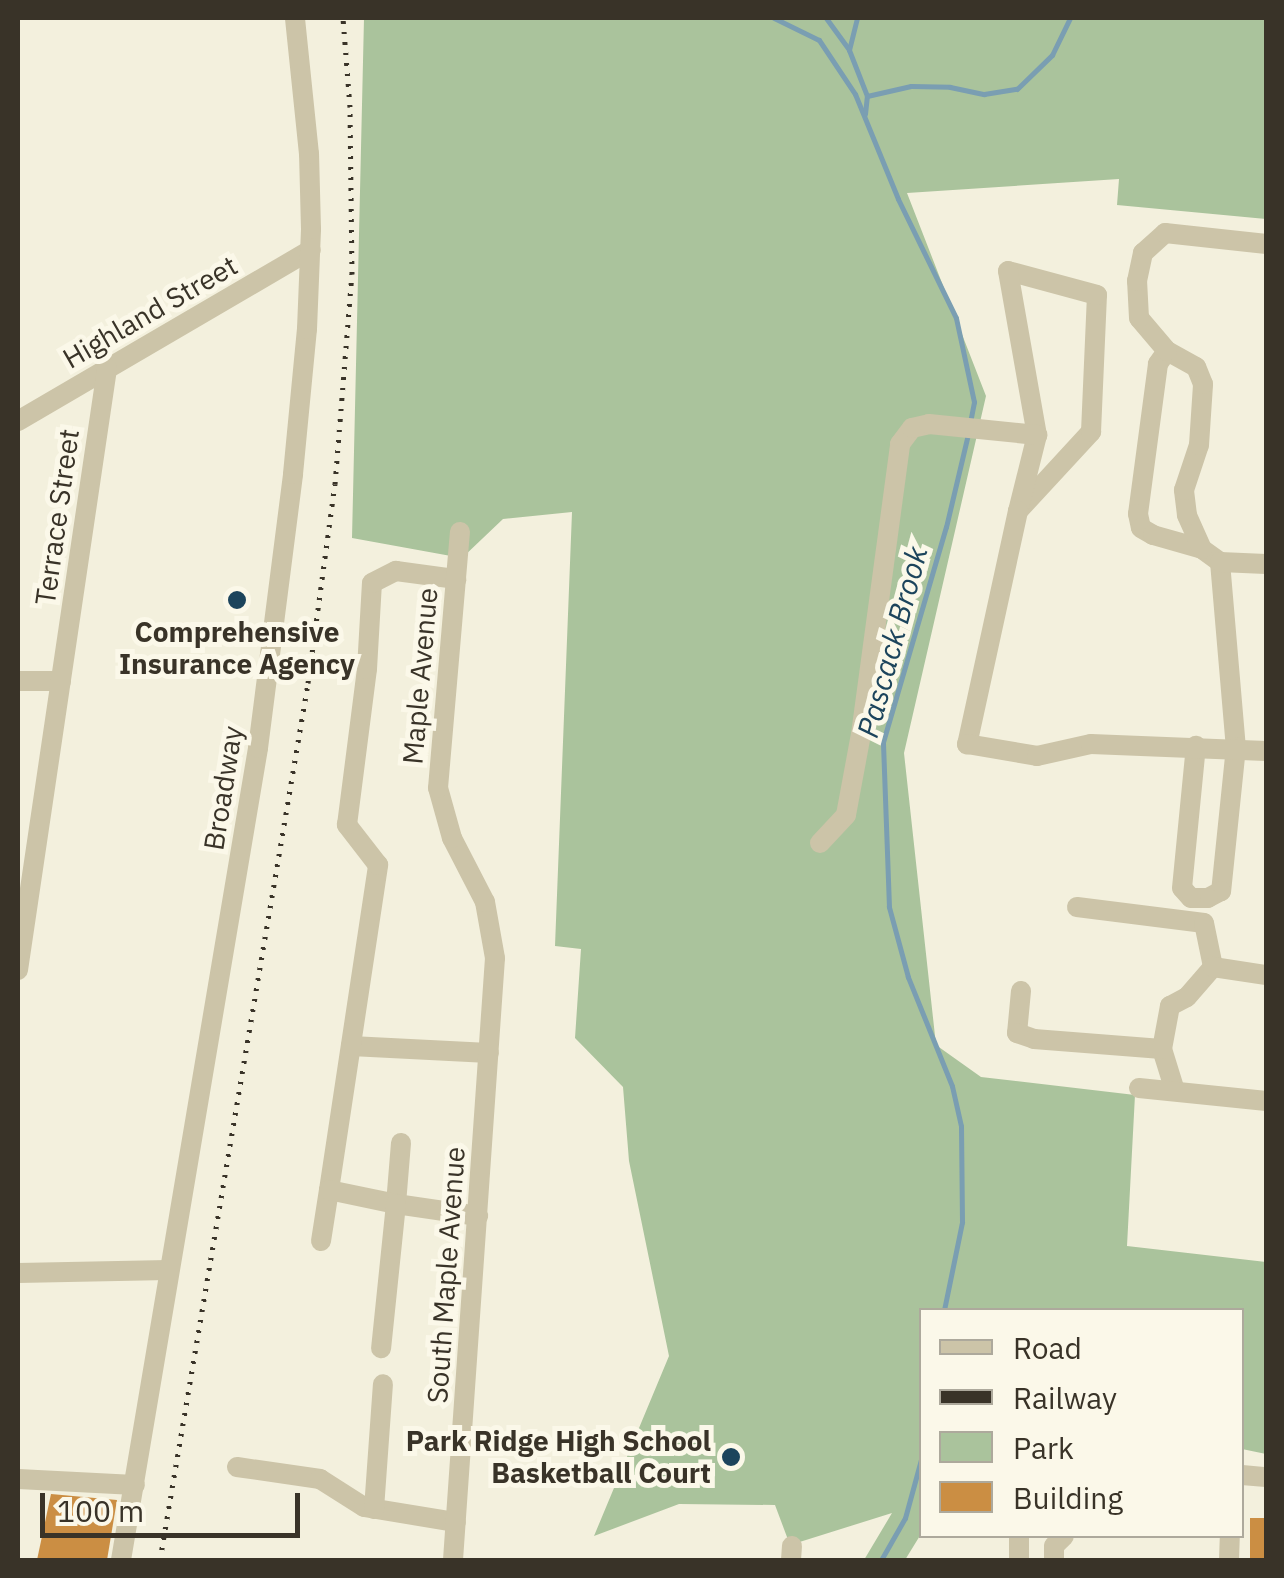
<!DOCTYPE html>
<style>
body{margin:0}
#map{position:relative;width:1284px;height:1578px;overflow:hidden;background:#f3f0dd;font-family:"IBM Plex Sans",sans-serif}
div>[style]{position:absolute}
.green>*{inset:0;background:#aac39c}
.stream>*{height:5px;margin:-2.5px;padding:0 2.5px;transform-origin:2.5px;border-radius:2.5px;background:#7a9eb2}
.building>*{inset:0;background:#cb8e43;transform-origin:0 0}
.minor>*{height:20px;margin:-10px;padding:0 10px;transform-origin:10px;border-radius:10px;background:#ccc4a8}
.rail>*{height:5px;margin-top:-2.5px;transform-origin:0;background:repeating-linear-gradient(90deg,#393328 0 2.5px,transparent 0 10.5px)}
.dots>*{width:28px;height:28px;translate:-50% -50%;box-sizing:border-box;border:5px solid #fbf8e9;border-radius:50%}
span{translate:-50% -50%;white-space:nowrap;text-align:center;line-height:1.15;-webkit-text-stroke:10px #fbf8e9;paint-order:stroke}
.street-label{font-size:28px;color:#393328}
.poi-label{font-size:28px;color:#393328;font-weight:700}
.right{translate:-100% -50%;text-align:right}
.water-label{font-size:30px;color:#1c445c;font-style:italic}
.frame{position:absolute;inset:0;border:20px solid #393328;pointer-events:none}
.legend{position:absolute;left:919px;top:1308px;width:325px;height:230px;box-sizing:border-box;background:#fbf8e9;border:2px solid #ada99c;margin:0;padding:12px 18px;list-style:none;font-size:30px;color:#393328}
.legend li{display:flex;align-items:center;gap:20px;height:50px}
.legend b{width:50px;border:2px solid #ada99c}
.scale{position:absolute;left:40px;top:1493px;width:260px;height:45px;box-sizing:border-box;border:5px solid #393328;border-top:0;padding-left:12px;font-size:30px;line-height:35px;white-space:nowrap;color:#393328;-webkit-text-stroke:8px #fbf8e9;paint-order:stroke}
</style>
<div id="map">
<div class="green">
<i style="clip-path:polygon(364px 18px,1266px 18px,1266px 219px,1117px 205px,1119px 179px,907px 193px,986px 396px,904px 753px,936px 1045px,981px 1077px,1135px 1095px,1127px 1246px,1266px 1262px,1266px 1454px,1242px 1449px,1242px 1310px,922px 1310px,921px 1534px,905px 1560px,864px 1560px,892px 1513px,790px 1545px,775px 1505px,679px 1504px,594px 1536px,669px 1356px,629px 1161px,623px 1087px,575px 1038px,581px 949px,555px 946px,572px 512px,503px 519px,462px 558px,352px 538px)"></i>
</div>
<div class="stream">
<i style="left:774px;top:18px;width:50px;rotate:26.1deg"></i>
<i style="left:819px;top:40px;width:65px;rotate:56.3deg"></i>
<i style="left:855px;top:94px;width:113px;rotate:67.7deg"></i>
<i style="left:898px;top:199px;width:132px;rotate:64deg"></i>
<i style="left:956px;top:318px;width:86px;rotate:77.9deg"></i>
<i style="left:974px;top:402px;width:21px;rotate:101deg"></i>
<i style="left:826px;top:18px;width:39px;rotate:54deg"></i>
<i style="left:849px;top:50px;width:49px;rotate:68.6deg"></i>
<i style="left:849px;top:50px;width:33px;rotate:-76deg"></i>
<i style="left:865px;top:114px;width:18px;rotate:-84deg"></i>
<i style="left:867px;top:96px;width:45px;rotate:-12.8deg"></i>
<i style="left:911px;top:86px;width:39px;rotate:1deg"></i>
<i style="left:950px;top:87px;width:35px;rotate:12deg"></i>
<i style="left:984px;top:94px;width:33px;rotate:-9deg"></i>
<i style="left:1017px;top:89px;width:49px;rotate:-44.2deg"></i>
<i style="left:1052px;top:55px;width:41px;rotate:-64.1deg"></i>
<i style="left:944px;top:1310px;width:90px;rotate:-78.4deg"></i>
<i style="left:962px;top:1222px;width:96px;rotate:-90.6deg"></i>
<i style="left:961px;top:1126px;width:41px;rotate:-102.7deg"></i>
<i style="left:952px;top:1086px;width:118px;rotate:-112deg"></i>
<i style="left:908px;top:977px;width:73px;rotate:-105.2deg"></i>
<i style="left:889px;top:907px;width:165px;rotate:-92.1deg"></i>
<i style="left:883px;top:742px;width:224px;rotate:-73.7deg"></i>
<i style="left:946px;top:527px;width:96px;rotate:-76.7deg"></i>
<i style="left:881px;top:1560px;width:48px;rotate:-60.3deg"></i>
<i style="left:905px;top:1518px;width:64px;rotate:-74.7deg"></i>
</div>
<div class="building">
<i style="clip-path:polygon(51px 1494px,117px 1500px,107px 1560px,37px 1560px)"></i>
<i style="left:1250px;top:1518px;width:16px;height:42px"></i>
</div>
<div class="minor">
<i style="left:1167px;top:351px;width:16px;rotate:125deg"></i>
<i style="left:1158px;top:364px;width:151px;rotate:97.6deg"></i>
<i style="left:1138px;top:514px;width:14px;rotate:78deg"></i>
<i style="left:1141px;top:528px;width:14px;rotate:30deg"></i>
<i style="left:1153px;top:535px;width:51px;rotate:15.9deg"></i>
<i style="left:1202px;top:549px;width:22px;rotate:36deg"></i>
<i style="left:1220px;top:562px;width:186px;rotate:85.1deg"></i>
<i style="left:1236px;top:747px;width:145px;rotate:95.9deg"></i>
<i style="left:1221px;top:891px;width:15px;rotate:152deg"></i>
<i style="left:1208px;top:898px;width:17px;rotate:180deg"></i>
<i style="left:1191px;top:898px;width:13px;rotate:-132deg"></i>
<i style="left:1182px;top:888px;width:143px;rotate:-84.4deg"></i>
<i style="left:18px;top:421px;width:339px;rotate:-30.3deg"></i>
<i style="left:1018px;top:511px;width:108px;rotate:-47.3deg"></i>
<i style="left:1091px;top:432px;width:137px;rotate:-87.5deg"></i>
<i style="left:1097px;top:295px;width:92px;rotate:-164.9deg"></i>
<i style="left:1008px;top:271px;width:167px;rotate:80deg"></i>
<i style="left:1037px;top:435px;width:78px;rotate:104deg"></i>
<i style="left:1018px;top:511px;width:239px;rotate:102.3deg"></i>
<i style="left:967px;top:744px;width:71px;rotate:9.7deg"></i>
<i style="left:1037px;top:756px;width:55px;rotate:-12.5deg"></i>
<i style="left:1091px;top:744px;width:175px;rotate:2.3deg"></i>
<i style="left:1202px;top:549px;width:37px;rotate:-114deg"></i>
<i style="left:1187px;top:515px;width:25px;rotate:-97deg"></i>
<i style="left:1184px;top:490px;width:47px;rotate:-71.6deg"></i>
<i style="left:1199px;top:445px;width:61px;rotate:-86.2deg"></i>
<i style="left:1203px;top:384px;width:18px;rotate:-112deg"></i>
<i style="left:1196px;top:367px;width:33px;rotate:-151deg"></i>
<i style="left:1167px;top:351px;width:43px;rotate:-130.3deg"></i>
<i style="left:1139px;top:318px;width:37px;rotate:-93deg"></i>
<i style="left:1137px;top:281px;width:29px;rotate:-78deg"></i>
<i style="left:1143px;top:253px;width:30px;rotate:-42deg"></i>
<i style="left:1165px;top:233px;width:102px;rotate:6.2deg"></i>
<i style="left:1220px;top:562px;width:46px;rotate:2.5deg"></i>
<i style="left:18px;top:681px;width:43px"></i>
<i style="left:820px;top:843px;width:38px;rotate:-47deg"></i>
<i style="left:846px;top:815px;width:82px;rotate:-79.5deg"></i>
<i style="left:861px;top:734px;width:293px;rotate:-82.3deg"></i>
<i style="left:900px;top:444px;width:20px;rotate:-53deg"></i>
<i style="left:912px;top:428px;width:17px;rotate:-13deg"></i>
<i style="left:929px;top:424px;width:109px;rotate:5.8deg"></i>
<i style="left:1077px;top:907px;width:128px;rotate:7.2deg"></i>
<i style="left:1204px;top:923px;width:45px;rotate:78.4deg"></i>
<i style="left:18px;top:970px;width:608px;rotate:-81.58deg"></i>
<i style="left:1021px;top:991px;width:42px;rotate:95.4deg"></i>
<i style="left:1017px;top:1033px;width:18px;rotate:19deg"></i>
<i style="left:1034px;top:1039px;width:128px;rotate:4.5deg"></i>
<i style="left:1162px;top:1049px;width:44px;rotate:72.8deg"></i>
<i style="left:351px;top:1046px;width:138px;rotate:2.9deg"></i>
<i style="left:1162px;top:1049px;width:44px;rotate:-79.5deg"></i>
<i style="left:1170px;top:1006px;width:19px;rotate:-28deg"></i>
<i style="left:1187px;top:997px;width:40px;rotate:-49deg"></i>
<i style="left:1213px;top:967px;width:54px;rotate:8.6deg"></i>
<i style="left:1139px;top:1088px;width:128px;rotate:5.8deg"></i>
<i style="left:401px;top:1143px;width:61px;rotate:94.7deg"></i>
<i style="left:396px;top:1204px;width:83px;rotate:8.3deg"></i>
<i style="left:329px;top:1190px;width:329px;rotate:-81.4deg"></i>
<i style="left:378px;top:865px;width:51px;rotate:-127.8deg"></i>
<i style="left:347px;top:825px;width:157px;rotate:-82.7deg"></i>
<i style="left:367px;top:669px;width:86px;rotate:-86.7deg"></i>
<i style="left:372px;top:583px;width:27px;rotate:-27deg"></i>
<i style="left:396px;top:571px;width:61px;rotate:7.6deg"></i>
<i style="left:321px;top:1241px;width:52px;rotate:-81.1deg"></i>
<i style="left:329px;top:1190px;width:68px;rotate:11.8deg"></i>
<i style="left:396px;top:1204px;width:145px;rotate:95.9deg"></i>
<i style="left:18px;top:1273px;width:150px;rotate:-1.1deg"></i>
<i style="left:237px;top:1467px;width:84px;rotate:8.2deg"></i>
<i style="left:320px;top:1479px;width:52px;rotate:32.5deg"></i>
<i style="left:364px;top:1507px;width:93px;rotate:9.3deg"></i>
<i style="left:1242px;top:1475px;width:24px;rotate:5deg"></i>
<i style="left:18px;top:1479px;width:117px;rotate:2.9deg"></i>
<i style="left:374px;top:1509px;width:125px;rotate:-85.9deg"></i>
<i style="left:121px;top:1560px;width:823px;rotate:-80.42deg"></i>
<i style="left:258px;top:748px;width:276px;rotate:-82.7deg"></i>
<i style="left:293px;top:474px;width:146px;rotate:-84.5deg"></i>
<i style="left:307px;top:329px;width:100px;rotate:-87.7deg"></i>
<i style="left:311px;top:229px;width:75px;rotate:-91.5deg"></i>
<i style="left:309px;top:154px;width:137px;rotate:-95.9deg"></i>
<i style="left:453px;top:1560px;width:603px;rotate:-86.01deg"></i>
<i style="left:495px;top:958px;width:57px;rotate:-100.1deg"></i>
<i style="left:485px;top:902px;width:72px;rotate:-117.3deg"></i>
<i style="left:452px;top:838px;width:52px;rotate:-105.6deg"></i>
<i style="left:438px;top:788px;width:257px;rotate:-85.1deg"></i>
<i style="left:791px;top:1560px;width:14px;rotate:-86deg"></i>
<i style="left:1019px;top:1560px;width:24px;rotate:-90deg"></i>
<i style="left:1054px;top:1560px;width:14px;rotate:-90deg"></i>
<i style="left:1054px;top:1546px;width:14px;rotate:-45deg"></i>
<i style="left:1229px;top:1560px;width:24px;rotate:-88deg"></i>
</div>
<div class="rail">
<i style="left:160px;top:1560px;width:889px;rotate:-80.42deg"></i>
<i style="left:308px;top:683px;width:201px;rotate:-82.3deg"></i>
<i style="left:335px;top:484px;width:211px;rotate:-85.4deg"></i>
<i style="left:352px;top:274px;width:167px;rotate:-90.7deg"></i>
<i style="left:350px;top:107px;width:89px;rotate:-94.5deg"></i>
</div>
<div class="dots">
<i style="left:237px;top:600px;background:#1c445c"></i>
<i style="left:731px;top:1457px;background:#1c445c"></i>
</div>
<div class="street-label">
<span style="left:150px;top:312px;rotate:-30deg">Highland Street</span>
<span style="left:57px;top:517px;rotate:-82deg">Terrace Street</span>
<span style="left:420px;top:676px;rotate:-85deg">Maple Avenue</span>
<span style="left:223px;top:788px;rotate:-81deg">Broadway</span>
<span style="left:446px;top:1275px;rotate:-86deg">South Maple Avenue</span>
</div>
<div class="poi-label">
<span style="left:237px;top:648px">Comprehensive<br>Insurance Agency</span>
<span class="right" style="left:711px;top:1457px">Park Ridge High School<br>Basketball Court</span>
</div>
<div class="water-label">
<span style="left:892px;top:642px;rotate:-75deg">Pascack Brook</span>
</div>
<div class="frame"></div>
<ul class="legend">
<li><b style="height:12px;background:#ccc4a8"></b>Road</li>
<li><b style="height:12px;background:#393328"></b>Railway</li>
<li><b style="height:28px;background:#aac39c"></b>Park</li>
<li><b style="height:28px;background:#cb8e43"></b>Building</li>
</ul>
<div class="scale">100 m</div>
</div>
